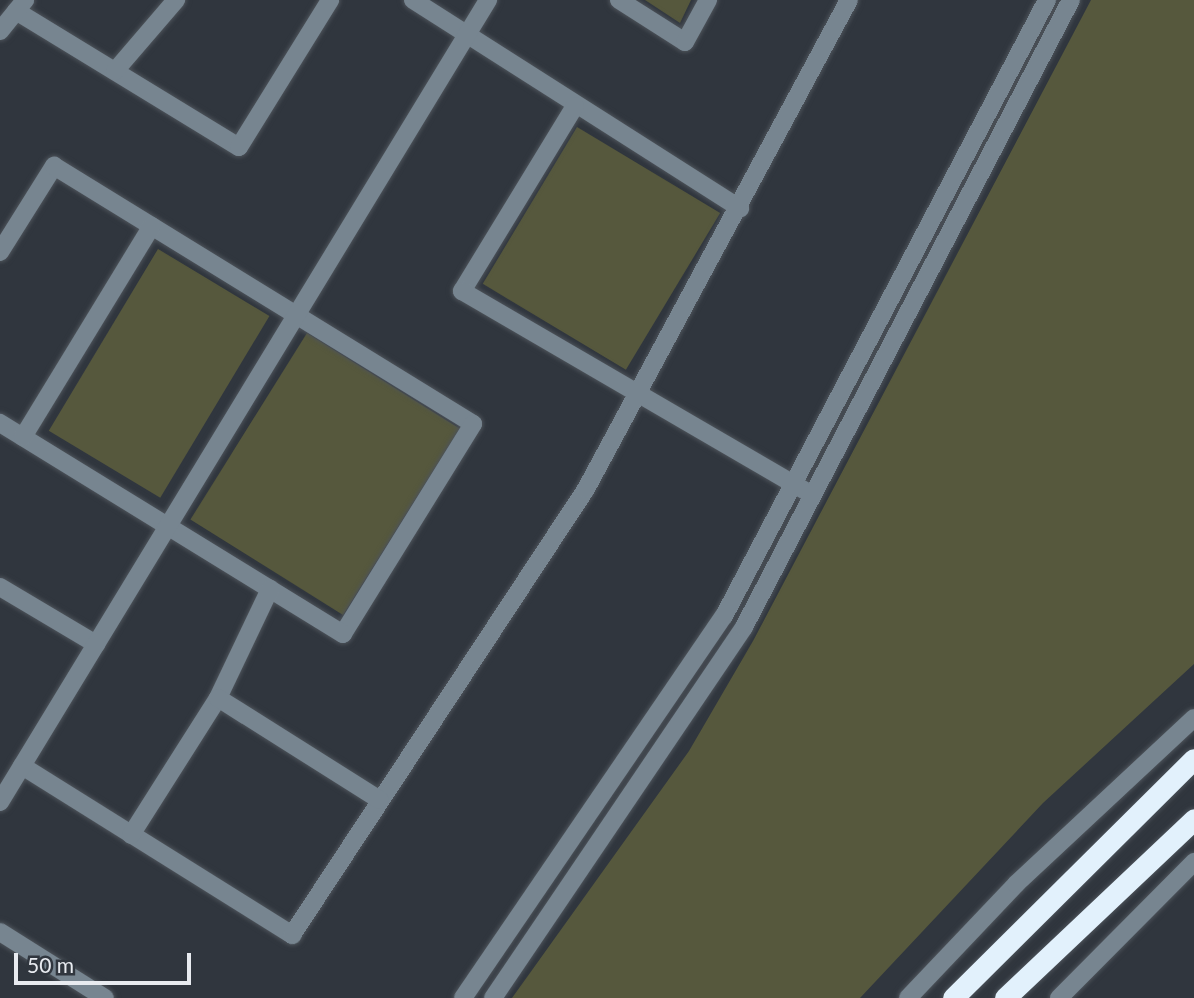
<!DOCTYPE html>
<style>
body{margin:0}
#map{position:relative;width:1194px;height:998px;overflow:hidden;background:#30363e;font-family:Lato,sans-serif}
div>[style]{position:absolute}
.green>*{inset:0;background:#56583d;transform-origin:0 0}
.roads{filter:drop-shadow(0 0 2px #4d535a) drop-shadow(0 0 2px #4d535a)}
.minor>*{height:18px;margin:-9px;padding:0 9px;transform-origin:9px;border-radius:9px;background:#778590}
.highway>*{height:21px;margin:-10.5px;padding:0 10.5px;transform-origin:10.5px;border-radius:10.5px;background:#e2f1fc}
span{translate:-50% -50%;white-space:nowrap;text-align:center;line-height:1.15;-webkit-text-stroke:7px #30363e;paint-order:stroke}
.scale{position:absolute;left:14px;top:953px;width:177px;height:32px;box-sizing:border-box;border:4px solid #e8ebf0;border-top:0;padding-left:9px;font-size:21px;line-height:24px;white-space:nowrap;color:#e8ebf0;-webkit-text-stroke:5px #30363e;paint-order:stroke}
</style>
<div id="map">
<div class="green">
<i style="clip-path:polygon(645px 0,691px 0,680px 23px)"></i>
<i style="clip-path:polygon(1091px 0,1194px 0,1194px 664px,1043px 803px,860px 998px,512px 998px,689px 751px,753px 641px)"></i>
<i style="left:577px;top:127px;width:167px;height:183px;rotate:31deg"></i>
<i style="left:158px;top:249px;width:130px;height:212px;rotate:31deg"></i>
<i style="left:307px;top:333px;width:180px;height:220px;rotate:32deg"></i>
</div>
<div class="roads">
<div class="minor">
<i style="left:413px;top:0;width:388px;rotate:32.5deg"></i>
<i style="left:619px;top:0;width:78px;rotate:32.5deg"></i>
<i style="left:685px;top:42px;width:48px;rotate:-61.3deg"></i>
<i style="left:16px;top:11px;width:261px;rotate:31.4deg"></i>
<i style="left:239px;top:147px;width:173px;rotate:-58.2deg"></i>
<i style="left:0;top:31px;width:40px;rotate:-51deg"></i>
<i style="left:115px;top:71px;width:94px;rotate:-49.3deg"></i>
<i style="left:575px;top:106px;width:217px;rotate:121.4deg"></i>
<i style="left:462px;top:291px;width:396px;rotate:30.2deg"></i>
<i style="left:0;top:252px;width:102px;rotate:-57.9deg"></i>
<i style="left:54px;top:166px;width:492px;rotate:31.6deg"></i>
<i style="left:473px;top:424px;width:247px;rotate:121.8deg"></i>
<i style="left:343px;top:634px;width:403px;rotate:-148.4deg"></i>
<i style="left:23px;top:437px;width:247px;rotate:-58.6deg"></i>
<i style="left:0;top:587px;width:112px;rotate:30.7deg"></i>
<i style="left:218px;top:698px;width:121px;rotate:-64.5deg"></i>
<i style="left:22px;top:766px;width:319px;rotate:32deg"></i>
<i style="left:292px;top:935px;width:534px;rotate:-56.61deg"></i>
<i style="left:586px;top:489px;width:555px;rotate:-61.73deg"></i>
<i style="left:0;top:802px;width:939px;rotate:-58.68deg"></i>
<i style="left:131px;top:835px;width:162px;rotate:-57.6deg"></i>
<i style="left:218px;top:698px;width:191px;rotate:32.2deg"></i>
<i style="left:0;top:932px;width:124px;rotate:32.2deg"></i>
<i style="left:463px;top:998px;width:463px;rotate:-55.7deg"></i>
<i style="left:724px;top:616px;width:696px;rotate:-62.33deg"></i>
<i style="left:493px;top:998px;width:448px;rotate:-55.9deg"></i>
<i style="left:744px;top:627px;width:707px;rotate:-62.46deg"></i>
<i style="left:908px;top:998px;width:157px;rotate:-46.5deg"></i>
<i style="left:1016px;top:884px;width:243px;rotate:-43deg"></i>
<i style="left:1059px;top:998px;width:192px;rotate:-45.2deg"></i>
</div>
<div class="highway">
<i style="left:953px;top:998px;width:339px;rotate:-44.8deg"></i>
<i style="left:1005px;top:998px;width:260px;rotate:-43.4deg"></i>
</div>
</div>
<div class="scale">50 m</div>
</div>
